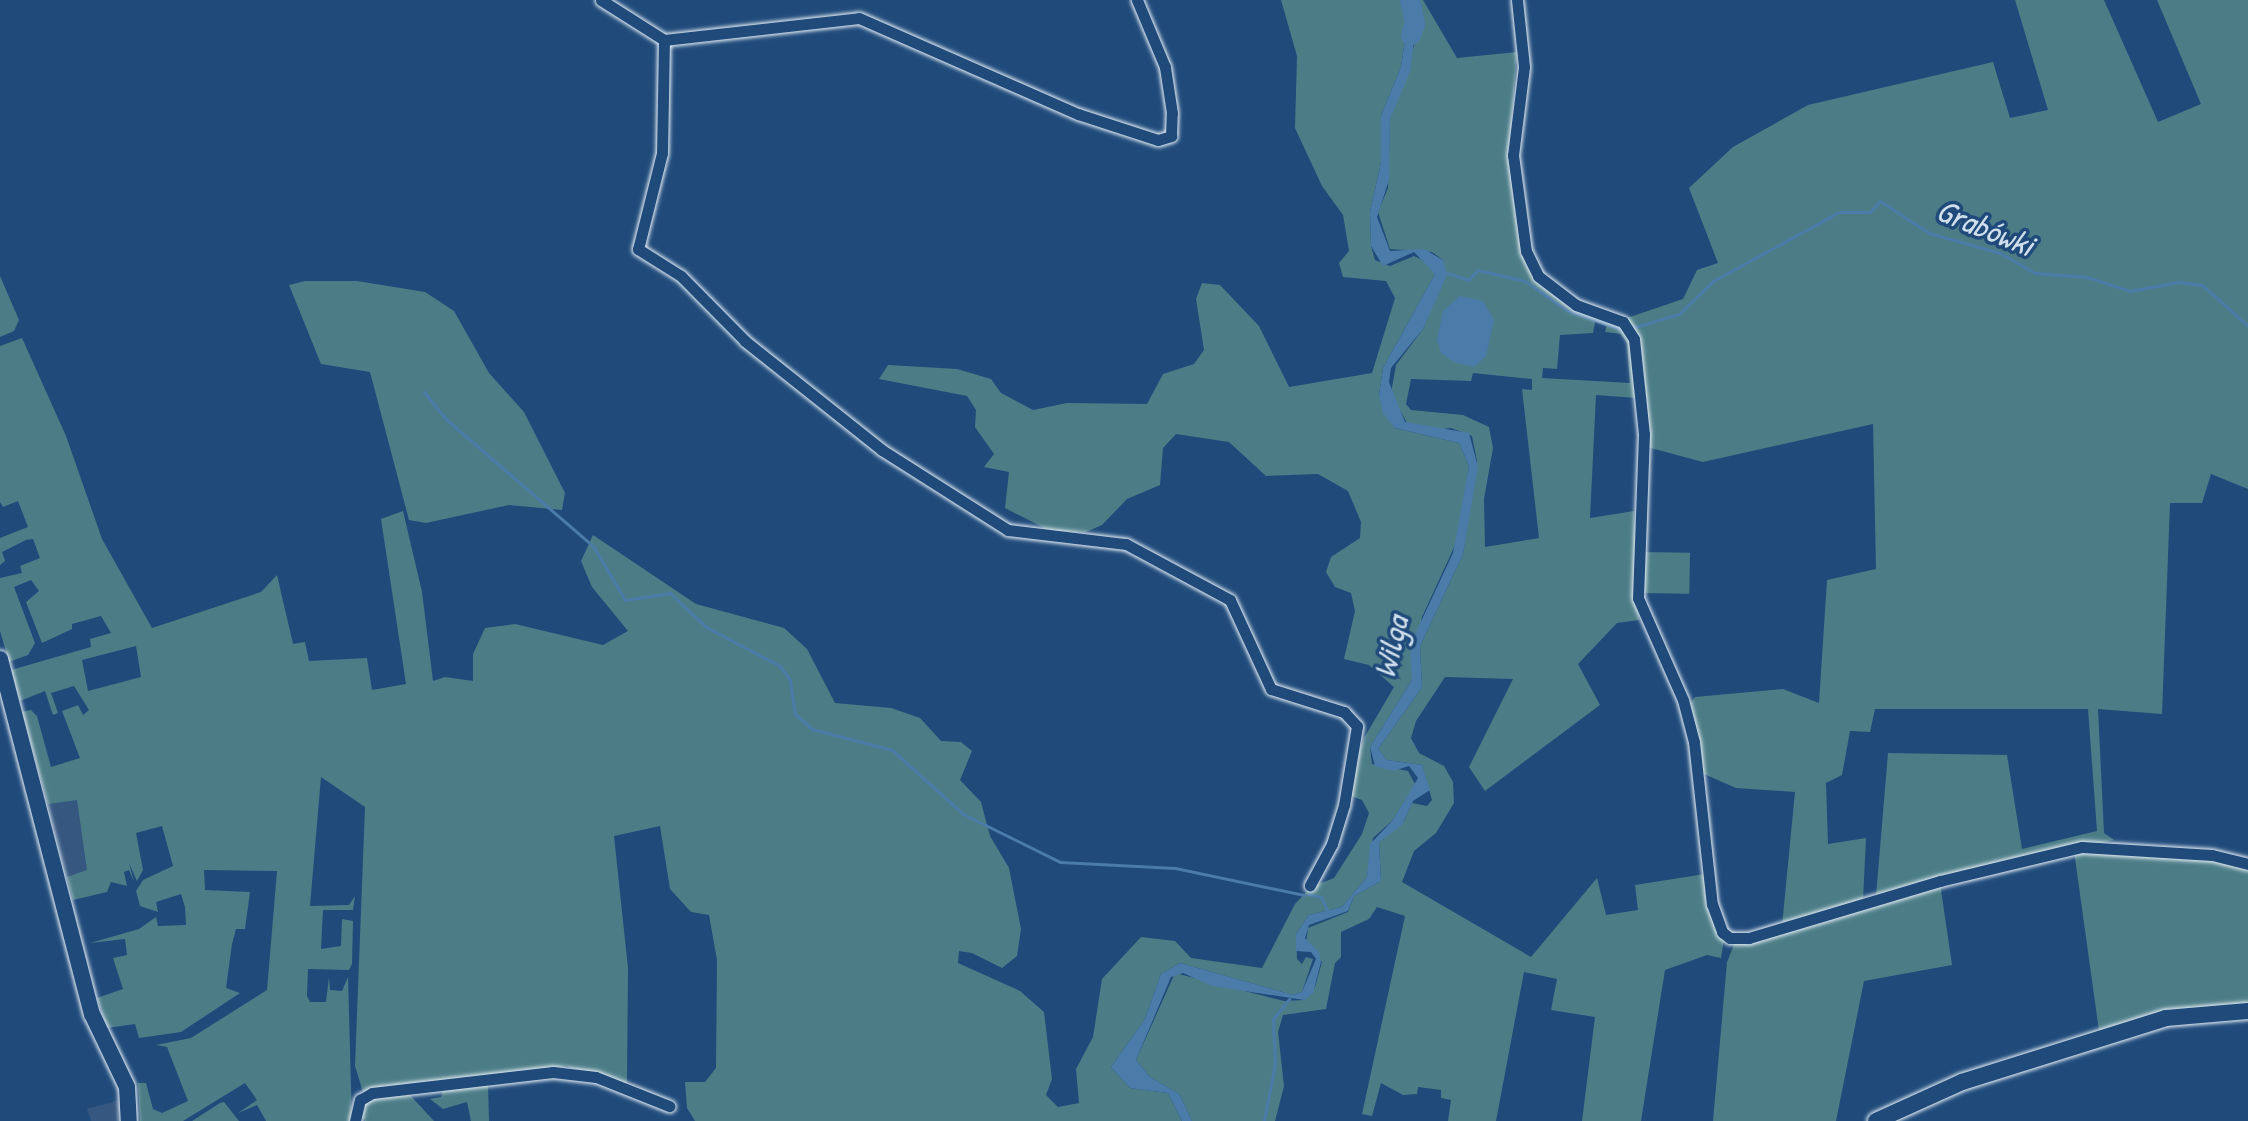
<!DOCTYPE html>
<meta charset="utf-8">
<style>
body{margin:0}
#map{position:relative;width:2248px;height:1121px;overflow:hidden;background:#1f4a7a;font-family:"Patrick Hand",sans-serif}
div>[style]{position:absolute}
.built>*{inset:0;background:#365780}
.green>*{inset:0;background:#4c7d87;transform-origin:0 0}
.water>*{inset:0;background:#4b7ba8}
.stream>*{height:3px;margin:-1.5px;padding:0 1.5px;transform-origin:1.5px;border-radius:1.5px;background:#4b7ba8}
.river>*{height:20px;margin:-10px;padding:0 10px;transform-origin:10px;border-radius:10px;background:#4b7ba8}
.roads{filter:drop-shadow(0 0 2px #e8f1f8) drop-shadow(0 0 2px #e8f1f8)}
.street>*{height:11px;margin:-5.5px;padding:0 5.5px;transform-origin:5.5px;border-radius:5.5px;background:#1f4a7a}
.secondary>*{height:16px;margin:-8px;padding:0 8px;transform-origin:8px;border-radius:8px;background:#1f4a7a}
span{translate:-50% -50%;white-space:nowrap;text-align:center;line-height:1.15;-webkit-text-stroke:7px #1f4a7a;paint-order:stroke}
.water-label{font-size:32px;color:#d0dfec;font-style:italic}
</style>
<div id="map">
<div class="built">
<i style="clip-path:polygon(78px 798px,90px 853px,87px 871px,67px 877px,47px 801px)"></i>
<i style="clip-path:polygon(119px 1100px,118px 1121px,91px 1121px,87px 1109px)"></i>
</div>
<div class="green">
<i style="clip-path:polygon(evenodd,1281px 0,1423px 0,1457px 58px,1517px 52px,1510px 142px,1526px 265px,1536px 278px,1596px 317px,1593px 333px,1560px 335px,1557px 369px,1543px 368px,1542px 378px,1630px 383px,1627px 343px,1621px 334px,1605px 332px,1608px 321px,1623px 327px,1631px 339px,1637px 398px,1596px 395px,1590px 518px,1634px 511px,1639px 620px,1617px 623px,1578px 664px,1600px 705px,1485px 791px,1469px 767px,1513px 679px,1445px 677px,1416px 721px,1411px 738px,1419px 753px,1444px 766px,1453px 782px,1454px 803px,1436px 833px,1414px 851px,1402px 882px,1531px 957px,1597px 878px,1606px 915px,1638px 910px,1635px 885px,1705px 874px,1724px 939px,1721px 958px,1707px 955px,1665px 970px,1641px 1121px,1582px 1121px,1595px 1017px,1551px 1010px,1557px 979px,1524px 972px,1496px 1121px,1448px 1121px,1451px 1100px,1441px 1098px,1441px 1090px,1418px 1087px,1417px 1094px,1403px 1095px,1381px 1083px,1372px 1116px,1362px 1114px,1405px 916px,1377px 907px,1369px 919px,1341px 932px,1341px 957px,1335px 963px,1326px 1009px,1283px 1015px,1278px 1032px,1284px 1086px,1275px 1121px,1192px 1121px,1179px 1094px,1150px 1077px,1136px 1060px,1175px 973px,1284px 1001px,1304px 1000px,1315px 987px,1322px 962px,1306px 943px,1308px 928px,1348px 912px,1354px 896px,1381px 881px,1379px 842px,1404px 821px,1412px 803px,1427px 806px,1432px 800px,1422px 765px,1387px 760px,1378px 749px,1422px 687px,1420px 646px,1463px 554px,1477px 461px,1472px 436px,1451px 428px,1433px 430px,1407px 423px,1391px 393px,1396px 365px,1423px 329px,1443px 280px,1443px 260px,1432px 252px,1390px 249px,1378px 212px,1388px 188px,1390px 119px,1416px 40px,1419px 13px,1409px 12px,1401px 67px,1381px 116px,1381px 163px,1370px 212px,1371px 246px,1375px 260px,1390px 266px,1414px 256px,1431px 264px,1435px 274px,1383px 368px,1379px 395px,1395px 428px,1459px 443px,1469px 466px,1457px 541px,1422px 617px,1412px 680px,1370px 747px,1372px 764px,1408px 771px,1415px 784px,1393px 820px,1373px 838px,1367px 877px,1342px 907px,1309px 915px,1296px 934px,1297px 959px,1302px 964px,1306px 957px,1313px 959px,1302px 992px,1293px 995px,1180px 963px,1161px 974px,1145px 1019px,1111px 1067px,1130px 1088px,1168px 1093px,1182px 1121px,695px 1121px,687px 1108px,685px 1082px,705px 1082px,716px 1068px,717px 960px,709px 915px,691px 912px,670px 889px,660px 826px,614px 836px,628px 968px,627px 1085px,566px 1066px,363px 1092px,355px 1066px,365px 807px,321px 777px,310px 906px,349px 905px,355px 896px,353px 910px,323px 910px,321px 949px,341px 946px,342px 919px,353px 921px,352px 964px,349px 970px,308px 969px,307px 996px,310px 1002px,326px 1002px,329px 977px,330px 990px,342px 991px,348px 977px,352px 1121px,266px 1121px,257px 1105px,238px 1113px,257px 1100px,245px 1083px,183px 1121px,140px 1121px,138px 1083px,146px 1083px,153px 1109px,162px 1113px,188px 1101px,167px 1047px,156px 1045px,191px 1038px,267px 990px,277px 871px,204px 870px,205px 890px,250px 892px,245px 929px,236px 929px,232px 944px,226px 988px,240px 993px,181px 1032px,139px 1038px,135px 1024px,107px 1028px,97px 998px,123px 989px,113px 958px,127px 955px,125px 939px,90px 943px,139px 929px,156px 917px,158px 926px,186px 925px,185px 907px,181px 894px,156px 902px,158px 912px,140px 906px,136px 891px,143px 880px,173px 866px,162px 826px,136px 833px,143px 870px,137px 881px,129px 863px,134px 882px,129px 870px,124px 872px,127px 886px,111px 882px,107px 892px,73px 900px,67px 877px,87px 870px,77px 800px,48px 804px,22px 712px,31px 710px,37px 716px,51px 767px,80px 758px,62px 711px,78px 705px,83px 715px,89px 710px,74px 686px,51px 693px,58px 713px,53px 715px,45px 691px,20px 701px,11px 670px,91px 647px,90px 639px,111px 633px,101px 616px,72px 624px,72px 629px,42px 643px,26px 602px,39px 591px,31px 580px,14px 587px,35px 643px,28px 655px,9px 662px,0 631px,0 578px,22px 573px,20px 566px,40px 558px,33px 539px,26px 540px,2px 552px,5px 561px,0 565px,0 538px,28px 527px,18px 501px,3px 507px,0 502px,0 346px,22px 338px,66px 436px,102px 539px,152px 628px,261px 592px,277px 575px,293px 644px,305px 642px,309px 661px,367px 658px,372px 690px,406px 684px,381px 519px,403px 511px,422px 592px,433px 681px,445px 677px,473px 681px,473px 654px,485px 628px,515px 624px,603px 645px,628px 631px,592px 587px,581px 561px,593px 535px,696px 604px,784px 628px,807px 649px,835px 703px,891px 708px,920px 718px,941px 741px,961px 742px,972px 751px,960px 780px,981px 802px,990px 836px,1009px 868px,1021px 929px,1017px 956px,1002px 968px,972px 953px,959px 951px,958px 963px,1020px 991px,1044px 1012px,1052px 1079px,1046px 1095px,1058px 1107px,1079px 1103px,1076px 1069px,1093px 1037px,1102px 979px,1141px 937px,1175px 941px,1191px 958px,1262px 968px,1295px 904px,1311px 887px,1334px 878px,1362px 834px,1369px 813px,1362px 800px,1351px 796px,1353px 769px,1364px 738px,1394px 687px,1369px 665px,1344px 659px,1355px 611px,1351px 593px,1335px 587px,1326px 572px,1331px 557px,1360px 538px,1361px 522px,1348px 491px,1318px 474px,1266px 476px,1229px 442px,1176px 434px,1163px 448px,1160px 485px,1127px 499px,1102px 525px,1086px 532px,1050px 531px,1005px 508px,1009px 472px,984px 467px,994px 454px,975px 427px,976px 410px,967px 396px,879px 379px,888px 365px,957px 369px,991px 379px,1001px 393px,1033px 410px,1067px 403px,1147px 404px,1163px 374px,1194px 364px,1204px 350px,1196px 299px,1202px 283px,1220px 285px,1259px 326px,1289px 387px,1372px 373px,1395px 298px,1386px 281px,1343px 277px,1339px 263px,1349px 251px,1343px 215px,1322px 186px,1295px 128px,1297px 56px,1281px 0,1473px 373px,1532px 379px,1532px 390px,1522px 389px,1539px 538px,1485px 547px,1484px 499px,1493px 448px,1489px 427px,1463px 415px,1411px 410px,1406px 404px,1411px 379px,1471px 381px,1473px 373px,1281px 0,136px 646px,141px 677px,88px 691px,82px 660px,136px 646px)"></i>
<i style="clip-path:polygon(2015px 0,2104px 0,2158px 122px,2201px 104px,2157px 0,2248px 0,2248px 489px,2211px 474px,2202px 503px,2170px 503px,2162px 714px,2098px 709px,2104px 833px,2114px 840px,2023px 856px,1876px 896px,1888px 753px,2007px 755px,2022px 849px,2097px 831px,2088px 709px,1875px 709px,1870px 732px,1850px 731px,1842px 775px,1826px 783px,1828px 844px,1866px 838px,1863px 900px,1782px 926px,1795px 792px,1736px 788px,1704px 774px,1689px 705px,1695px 697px,1783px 689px,1819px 703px,1827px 580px,1876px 569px,1873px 424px,1703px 462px,1647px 447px,1639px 346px,1627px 318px,1683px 299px,1697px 270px,1718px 263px,1689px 188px,1733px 147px,1808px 105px,1993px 62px,2010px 118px,2048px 110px)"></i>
<i style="clip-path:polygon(0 276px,19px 320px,14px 331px,0 337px)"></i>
<i style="clip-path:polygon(305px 281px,357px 281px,425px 292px,454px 311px,489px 373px,524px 412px,565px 493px,562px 510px,509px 505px,426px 523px,409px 520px,370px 372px,321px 364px,289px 285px)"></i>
<i style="left:1641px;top:552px;width:49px;height:41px;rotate:1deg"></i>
<i style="clip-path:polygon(2074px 851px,2192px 856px,2248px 868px,2248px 1006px,2165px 1012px,2099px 1031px)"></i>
<i style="clip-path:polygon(1940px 883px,1952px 965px,1864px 981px,1836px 1121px,1713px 1121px,1727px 962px,1736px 940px)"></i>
<i style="clip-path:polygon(488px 1084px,489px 1121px,471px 1121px,467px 1102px,443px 1109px,430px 1099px,441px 1097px,443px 1091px)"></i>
<i style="clip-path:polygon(409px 1094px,434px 1121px,365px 1121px,359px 1113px,368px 1099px)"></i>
<i style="clip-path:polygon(224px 1102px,239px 1121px,192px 1121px,220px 1103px)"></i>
</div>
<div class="water">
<i style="clip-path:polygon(1418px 10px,1410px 72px,1390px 119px,1389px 180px,1377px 217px,1390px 251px,1424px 249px,1443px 260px,1447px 275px,1423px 329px,1391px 368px,1389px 382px,1405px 422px,1469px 433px,1478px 467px,1463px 554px,1420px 646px,1422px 687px,1378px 749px,1387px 760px,1422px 765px,1430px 790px,1413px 801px,1402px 825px,1379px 842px,1381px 881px,1354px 896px,1348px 911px,1309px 925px,1305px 938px,1319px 952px,1321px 962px,1313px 993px,1304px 1000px,1212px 986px,1183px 973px,1171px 977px,1136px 1060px,1150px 1077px,1179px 1094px,1192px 1121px,1182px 1121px,1168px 1093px,1130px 1088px,1111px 1067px,1145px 1019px,1161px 974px,1180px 963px,1293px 995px,1302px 992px,1316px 959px,1311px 952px,1296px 951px,1296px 934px,1309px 915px,1342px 907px,1367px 877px,1370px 844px,1393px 820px,1418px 778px,1409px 766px,1393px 771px,1375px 766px,1370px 747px,1412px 680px,1410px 645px,1453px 553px,1469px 466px,1459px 443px,1395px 428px,1383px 413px,1379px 395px,1383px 368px,1435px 274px,1414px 252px,1383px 266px,1371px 246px,1370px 212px,1381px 163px,1381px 116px,1401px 67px,1409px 12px)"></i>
<i style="clip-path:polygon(1460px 296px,1483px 301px,1494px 320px,1486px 356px,1474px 367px,1454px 362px,1441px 353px,1437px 340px,1443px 311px)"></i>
</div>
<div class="stream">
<i style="left:1447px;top:273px;width:22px;rotate:18deg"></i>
<i style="left:1468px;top:280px;width:14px;rotate:-45deg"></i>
<i style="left:1478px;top:270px;width:48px;rotate:13.2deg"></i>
<i style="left:1525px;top:281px;width:50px;rotate:35.3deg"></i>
<i style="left:1566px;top:310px;width:60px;rotate:19.3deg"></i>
<i style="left:1635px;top:327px;width:46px;rotate:-16.5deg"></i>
<i style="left:1679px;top:314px;width:47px;rotate:-44.1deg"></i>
<i style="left:1713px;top:281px;width:144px;rotate:-28.7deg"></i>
<i style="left:1839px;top:212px;width:31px"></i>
<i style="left:1870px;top:212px;width:15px;rotate:-48deg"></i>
<i style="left:1880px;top:201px;width:59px;rotate:33.1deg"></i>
<i style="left:1929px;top:233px;width:74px;rotate:15.7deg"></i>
<i style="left:2000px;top:253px;width:40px;rotate:29.7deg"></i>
<i style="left:2035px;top:273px;width:52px;rotate:4.4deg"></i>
<i style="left:2087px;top:277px;width:45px;rotate:18deg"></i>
<i style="left:2130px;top:291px;width:49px;rotate:-10.6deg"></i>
<i style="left:2178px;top:282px;width:24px;rotate:7deg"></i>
<i style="left:2202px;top:285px;width:62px;rotate:41.7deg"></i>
<i style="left:424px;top:392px;width:36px;rotate:51deg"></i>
<i style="left:447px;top:420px;width:193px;rotate:40.8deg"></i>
<i style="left:593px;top:546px;width:63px;rotate:59.3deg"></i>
<i style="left:625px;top:600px;width:46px;rotate:-8.8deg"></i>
<i style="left:670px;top:593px;width:50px;rotate:43.4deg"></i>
<i style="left:706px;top:627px;width:84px;rotate:27.8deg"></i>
<i style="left:780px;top:666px;width:17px;rotate:54deg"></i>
<i style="left:790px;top:680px;width:34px;rotate:82deg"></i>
<i style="left:795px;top:714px;width:23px;rotate:41deg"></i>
<i style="left:812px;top:729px;width:83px;rotate:14.7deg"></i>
<i style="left:892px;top:750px;width:96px;rotate:42deg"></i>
<i style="left:963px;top:814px;width:108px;rotate:26.3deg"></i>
<i style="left:1060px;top:862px;width:115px;rotate:3deg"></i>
<i style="left:1175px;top:868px;width:132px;rotate:11.8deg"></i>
<i style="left:1308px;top:894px;width:13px;rotate:13deg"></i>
<i style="left:1321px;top:897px;width:19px;rotate:65deg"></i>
<i style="left:1264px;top:1121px;width:58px;rotate:-79.1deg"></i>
<i style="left:1275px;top:1064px;width:45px;rotate:-92.5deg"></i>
<i style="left:1273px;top:1019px;width:26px;rotate:-51deg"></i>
</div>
<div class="river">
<i style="left:1410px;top:0;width:25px;rotate:78deg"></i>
<i style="left:1415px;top:24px;width:12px;rotate:110deg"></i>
</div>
<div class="roads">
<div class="street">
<i style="left:601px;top:0;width:75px;rotate:32.4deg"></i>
<i style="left:664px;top:40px;width:196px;rotate:-6.4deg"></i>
<i style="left:859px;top:18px;width:239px;rotate:23.7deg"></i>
<i style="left:1078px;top:114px;width:84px;rotate:18deg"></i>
<i style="left:1158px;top:140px;width:14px;rotate:-17deg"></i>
<i style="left:1171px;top:136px;width:23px;rotate:-88deg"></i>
<i style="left:1172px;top:113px;width:47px;rotate:-98.7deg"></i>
<i style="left:1165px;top:67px;width:73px;rotate:-112.7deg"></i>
<i style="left:1517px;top:0;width:67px;rotate:84deg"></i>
<i style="left:1524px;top:67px;width:89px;rotate:97.1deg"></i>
<i style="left:1513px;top:155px;width:97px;rotate:82.3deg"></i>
<i style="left:1526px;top:251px;width:28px;rotate:64deg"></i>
<i style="left:1538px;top:276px;width:48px;rotate:37.3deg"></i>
<i style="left:1576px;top:305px;width:50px;rotate:19.9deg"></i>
<i style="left:1623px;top:322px;width:20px;rotate:57deg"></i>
<i style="left:1634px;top:339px;width:96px;rotate:84deg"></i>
<i style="left:1644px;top:434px;width:164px;rotate:92.1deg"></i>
<i style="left:1638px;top:598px;width:111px;rotate:66.2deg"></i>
<i style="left:1683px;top:700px;width:43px;rotate:75.3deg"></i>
<i style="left:1694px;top:742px;width:163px;rotate:83.7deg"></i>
<i style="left:1712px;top:904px;width:30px;rotate:70deg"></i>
<i style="left:1722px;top:932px;width:10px;rotate:37deg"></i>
<i style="left:1730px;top:938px;width:19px"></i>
<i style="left:1749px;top:938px;width:199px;rotate:-16.6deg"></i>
<i style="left:1940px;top:881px;width:146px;rotate:-13.5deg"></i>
<i style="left:2082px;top:847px;width:130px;rotate:3.5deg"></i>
<i style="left:2212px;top:855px;width:37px;rotate:14deg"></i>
<i style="left:664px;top:40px;width:113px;rotate:91deg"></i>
<i style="left:662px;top:153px;width:99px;rotate:104deg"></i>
<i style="left:638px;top:249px;width:51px;rotate:32.1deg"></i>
<i style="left:681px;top:276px;width:91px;rotate:45.4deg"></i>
<i style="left:745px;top:341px;width:175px;rotate:38.5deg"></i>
<i style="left:882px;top:450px;width:149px;rotate:32.4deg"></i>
<i style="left:1008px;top:530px;width:119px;rotate:6.8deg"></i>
<i style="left:1126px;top:544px;width:118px;rotate:28.3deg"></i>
<i style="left:1230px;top:600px;width:98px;rotate:65.3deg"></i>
<i style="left:1271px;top:689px;width:77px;rotate:17.5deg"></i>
<i style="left:1344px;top:712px;width:19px;rotate:47deg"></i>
<i style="left:1357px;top:726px;width:80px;rotate:99.3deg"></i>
<i style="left:1344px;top:805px;width:41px;rotate:107.1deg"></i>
<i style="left:1332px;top:844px;width:47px;rotate:118.2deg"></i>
<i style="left:355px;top:1121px;width:22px;rotate:-77deg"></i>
<i style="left:360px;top:1100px;width:14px;rotate:-30deg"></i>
<i style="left:372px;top:1093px;width:182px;rotate:-6.6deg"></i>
<i style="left:553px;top:1072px;width:43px;rotate:6.6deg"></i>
<i style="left:596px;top:1077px;width:79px;rotate:21.7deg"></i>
</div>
<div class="secondary">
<i style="left:0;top:659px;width:367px;rotate:75.5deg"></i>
<i style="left:92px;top:1014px;width:81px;rotate:64.4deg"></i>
<i style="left:127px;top:1087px;width:34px;rotate:87deg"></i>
<i style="left:1876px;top:1121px;width:94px;rotate:-24.4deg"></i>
<i style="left:1962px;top:1082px;width:214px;rotate:-17.4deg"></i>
<i style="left:2166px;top:1018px;width:82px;rotate:-4.9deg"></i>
</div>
</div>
<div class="water-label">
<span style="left:1985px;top:228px;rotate:22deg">Grabówki</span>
<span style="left:1391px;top:647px;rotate:-77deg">Wilga</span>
</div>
</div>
